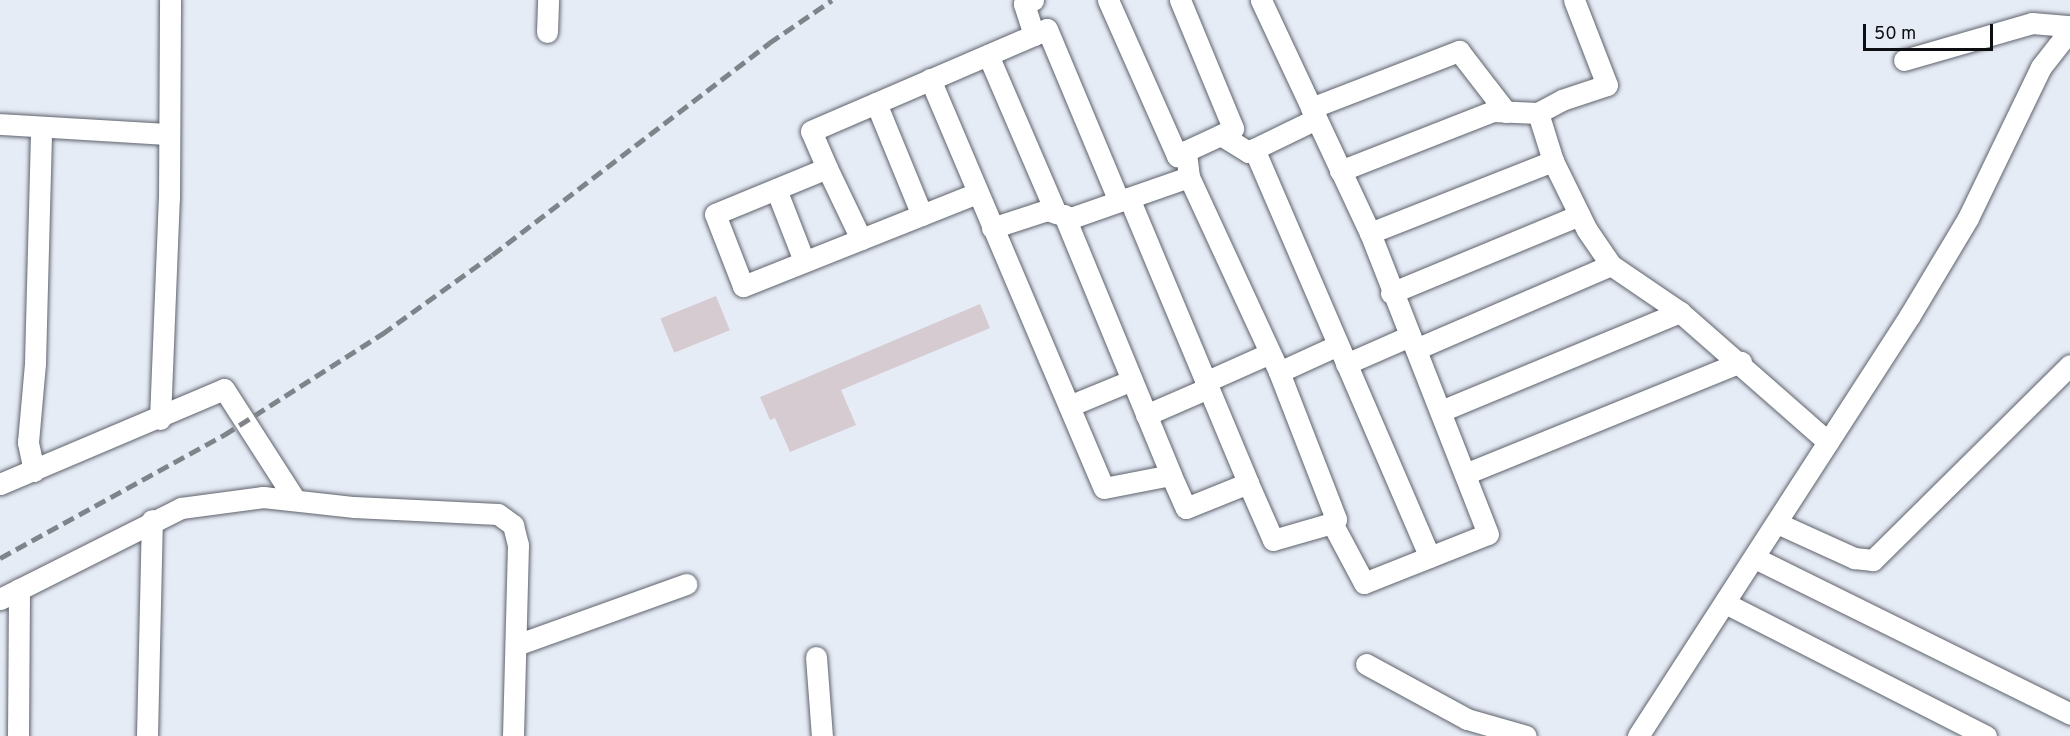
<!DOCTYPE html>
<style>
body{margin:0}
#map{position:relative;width:2070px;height:736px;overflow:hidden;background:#e6ecf6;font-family:Overpass,sans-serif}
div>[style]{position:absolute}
.building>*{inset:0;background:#d6cbd1;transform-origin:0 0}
.roads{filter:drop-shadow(0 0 2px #5e626b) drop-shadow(0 0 2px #5e626b)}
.minor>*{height:21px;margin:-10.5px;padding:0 10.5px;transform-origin:10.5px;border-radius:10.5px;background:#fff}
.rail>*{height:4.5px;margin-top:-2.25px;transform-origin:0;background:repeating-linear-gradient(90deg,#7f848a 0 12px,transparent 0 18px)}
span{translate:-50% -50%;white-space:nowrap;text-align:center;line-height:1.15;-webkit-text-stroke:4.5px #e6ecf6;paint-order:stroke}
.scale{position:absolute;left:1863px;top:24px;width:130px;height:27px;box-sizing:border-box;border:3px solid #0c0e11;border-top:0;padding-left:8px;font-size:18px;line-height:21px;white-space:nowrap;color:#0c0e11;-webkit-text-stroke:4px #e6ecf6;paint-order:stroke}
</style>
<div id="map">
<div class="building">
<i style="left:716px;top:296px;width:37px;height:60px;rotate:68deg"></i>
<i style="clip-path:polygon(980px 304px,990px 328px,841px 390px,856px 425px,790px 452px,775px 418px,770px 420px,760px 397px)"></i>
</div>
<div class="roads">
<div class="minor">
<i style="left:1108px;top:0;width:171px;rotate:66.1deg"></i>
<i style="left:1177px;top:156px;width:10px;rotate:-29deg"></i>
<i style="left:1180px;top:0;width:139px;rotate:67.5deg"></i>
<i style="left:1233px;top:128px;width:14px;rotate:150deg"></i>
<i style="left:1574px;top:0;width:91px;rotate:68.8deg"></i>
<i style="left:1607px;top:85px;width:47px;rotate:161.6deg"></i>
<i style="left:1562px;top:100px;width:27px;rotate:152deg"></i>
<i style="left:1538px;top:113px;width:50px;rotate:72.6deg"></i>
<i style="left:1553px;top:161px;width:77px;rotate:63.8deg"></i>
<i style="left:1587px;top:230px;width:42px;rotate:55.6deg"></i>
<i style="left:1611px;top:265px;width:83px;rotate:34.3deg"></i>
<i style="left:1680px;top:312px;width:197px;rotate:41.3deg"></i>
<i style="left:547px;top:32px;width:32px;rotate:-88deg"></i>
<i style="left:1034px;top:35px;width:14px;rotate:-25deg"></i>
<i style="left:1047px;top:29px;width:186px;rotate:67.3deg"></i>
<i style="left:988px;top:55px;width:172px;rotate:66.7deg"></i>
<i style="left:1904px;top:60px;width:133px;rotate:-16.1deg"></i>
<i style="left:2032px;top:23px;width:38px;rotate:5deg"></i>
<i style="left:930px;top:79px;width:444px;rotate:67deg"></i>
<i style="left:1104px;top:488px;width:68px;rotate:-11deg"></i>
<i style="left:1171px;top:475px;width:36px;rotate:66deg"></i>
<i style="left:1186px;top:508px;width:67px;rotate:-22deg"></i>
<i style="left:1248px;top:483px;width:62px;rotate:66.3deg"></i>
<i style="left:1273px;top:540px;width:61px;rotate:-16.1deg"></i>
<i style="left:1332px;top:523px;width:68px;rotate:61.9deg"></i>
<i style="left:1364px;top:583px;width:133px;rotate:-21.6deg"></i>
<i style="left:1488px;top:534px;width:323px;rotate:-111.4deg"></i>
<i style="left:1370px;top:233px;width:257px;rotate:-115.1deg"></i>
<i style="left:876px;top:103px;width:121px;rotate:67.7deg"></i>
<i style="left:1311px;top:108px;width:159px;rotate:-21.1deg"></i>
<i style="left:1459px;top:51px;width:77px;rotate:52.4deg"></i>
<i style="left:0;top:124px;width:169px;rotate:3.4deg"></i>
<i style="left:1254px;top:149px;width:444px;rotate:66.7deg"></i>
<i style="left:827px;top:168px;width:79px;rotate:64.4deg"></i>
<i style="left:1340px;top:171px;width:164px;rotate:-21.4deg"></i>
<i style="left:1493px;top:111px;width:45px;rotate:2.5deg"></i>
<i style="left:1189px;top:177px;width:215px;rotate:65.2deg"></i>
<i style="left:1279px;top:372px;width:158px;rotate:68.8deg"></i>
<i style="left:1336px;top:519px;width:6px;rotate:135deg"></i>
<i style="left:776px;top:189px;width:77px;rotate:68.7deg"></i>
<i style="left:977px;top:193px;width:252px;rotate:158.3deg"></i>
<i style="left:743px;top:286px;width:77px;rotate:-111.3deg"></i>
<i style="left:715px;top:214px;width:121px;rotate:-22.3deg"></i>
<i style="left:827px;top:168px;width:40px;rotate:-113.4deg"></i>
<i style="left:811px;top:131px;width:243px;rotate:-23.3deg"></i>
<i style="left:1034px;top:35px;width:33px;rotate:-108deg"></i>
<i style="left:1024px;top:4px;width:10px;rotate:-24deg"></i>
<i style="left:1129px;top:198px;width:309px;rotate:67.3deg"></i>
<i style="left:1064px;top:215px;width:281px;rotate:67.6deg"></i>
<i style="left:992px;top:228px;width:58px;rotate:-18.1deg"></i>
<i style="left:1047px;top:210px;width:25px;rotate:18deg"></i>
<i style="left:1071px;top:218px;width:125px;rotate:-19.2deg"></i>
<i style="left:1189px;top:177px;width:26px;rotate:-97deg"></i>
<i style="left:1186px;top:151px;width:38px;rotate:-25deg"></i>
<i style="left:1221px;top:135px;width:32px;rotate:32deg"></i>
<i style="left:1248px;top:152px;width:76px;rotate:-25.9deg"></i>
<i style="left:1370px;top:233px;width:197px;rotate:-21.5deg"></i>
<i style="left:1391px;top:293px;width:204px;rotate:-22.5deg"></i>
<i style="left:1416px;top:349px;width:212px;rotate:-23.3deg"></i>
<i style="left:1346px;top:364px;width:70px;rotate:-23.6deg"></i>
<i style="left:1279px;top:372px;width:65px;rotate:-24.6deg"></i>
<i style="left:1205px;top:382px;width:71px;rotate:-24deg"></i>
<i style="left:1069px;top:406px;width:68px;rotate:-22.4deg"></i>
<i style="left:1441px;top:411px;width:259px;rotate:-22.5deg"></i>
<i style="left:1146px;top:415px;width:68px;rotate:-23.5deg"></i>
<i style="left:160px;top:419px;width:220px;rotate:-87.7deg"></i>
<i style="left:169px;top:199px;width:199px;rotate:-89.7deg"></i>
<i style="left:34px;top:471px;width:30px;rotate:-102deg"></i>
<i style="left:28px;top:442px;width:79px;rotate:-84.9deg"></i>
<i style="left:35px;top:363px;width:236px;rotate:-88.5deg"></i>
<i style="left:1465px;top:474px;width:298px;rotate:-22.1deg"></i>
<i style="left:0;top:484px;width:243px;rotate:-23deg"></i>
<i style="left:224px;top:389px;width:130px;rotate:57.3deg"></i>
<i style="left:1777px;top:523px;width:85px;rotate:24.4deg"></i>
<i style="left:1854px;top:558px;width:19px;rotate:6deg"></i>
<i style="left:1873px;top:560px;width:277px;rotate:-44.7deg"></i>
<i style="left:1755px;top:558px;width:352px;rotate:26.3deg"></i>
<i style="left:0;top:599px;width:203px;rotate:-26.7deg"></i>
<i style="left:181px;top:508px;width:83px;rotate:-7.6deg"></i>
<i style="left:263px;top:497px;width:92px;rotate:6.3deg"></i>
<i style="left:354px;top:507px;width:144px;rotate:2.8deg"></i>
<i style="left:498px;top:514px;width:19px;rotate:36deg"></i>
<i style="left:513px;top:525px;width:21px;rotate:76deg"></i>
<i style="left:518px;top:545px;width:191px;rotate:91.5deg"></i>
<i style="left:1725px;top:603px;width:293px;rotate:27deg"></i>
<i style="left:516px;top:645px;width:181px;rotate:-19.7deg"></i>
<i style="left:816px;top:657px;width:79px;rotate:85.7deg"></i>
<i style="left:1366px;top:664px;width:115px;rotate:28.6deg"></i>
<i style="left:1467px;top:719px;width:61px;rotate:16.1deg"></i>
<i style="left:18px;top:736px;width:147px;rotate:-89.6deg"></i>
<i style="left:147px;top:736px;width:216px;rotate:-88.7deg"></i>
<i style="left:1638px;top:736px;width:501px;rotate:-57.13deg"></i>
<i style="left:1910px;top:315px;width:113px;rotate:-59.1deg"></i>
<i style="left:1968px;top:218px;width:168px;rotate:-64.2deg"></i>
<i style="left:2041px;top:67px;width:47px;rotate:-51.9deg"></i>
</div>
</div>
<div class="rail">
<i style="left:0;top:558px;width:256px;rotate:-28.8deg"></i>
<i style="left:224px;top:435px;width:188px;rotate:-32.6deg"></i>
<i style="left:382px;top:334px;width:135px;rotate:-35.7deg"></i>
<i style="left:492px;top:255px;width:349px;rotate:-37.4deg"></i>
<i style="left:769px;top:43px;width:76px;rotate:-34.3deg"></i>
</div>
<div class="scale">50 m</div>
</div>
